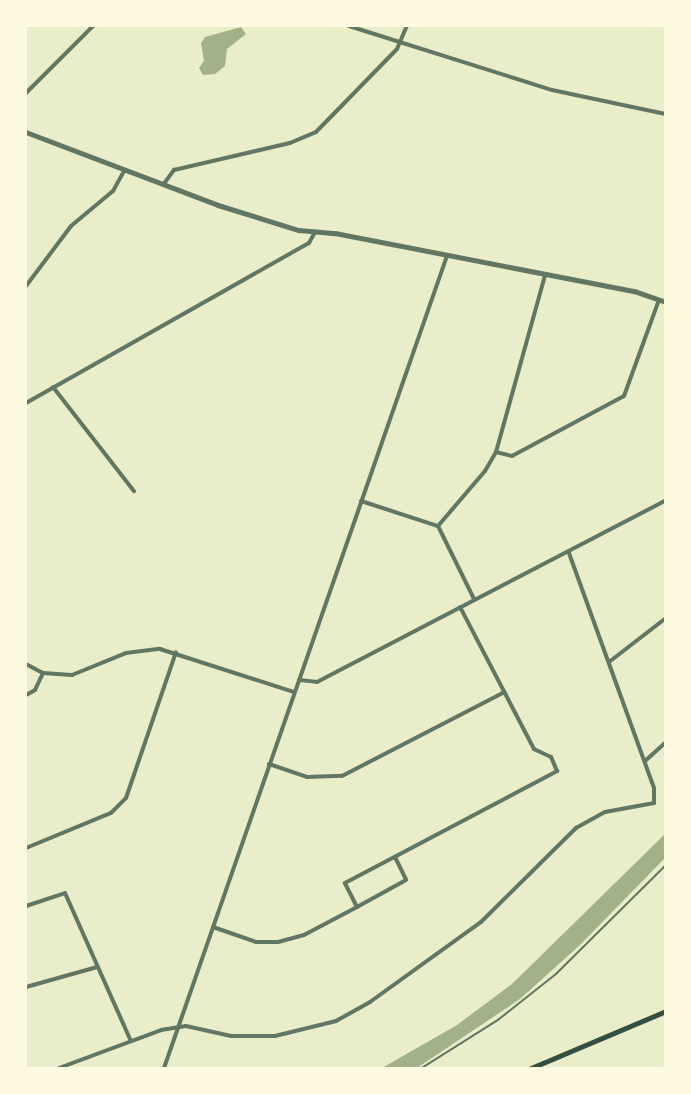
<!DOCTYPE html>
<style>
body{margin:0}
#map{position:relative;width:691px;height:1094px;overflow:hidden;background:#e9edc9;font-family:Merriweather,serif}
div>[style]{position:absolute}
.water>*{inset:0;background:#a3b18a}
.service>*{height:1.5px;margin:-0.75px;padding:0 0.75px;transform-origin:0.75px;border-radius:0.75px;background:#617663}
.minor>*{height:4px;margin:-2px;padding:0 2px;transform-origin:2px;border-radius:2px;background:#617663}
.tertiary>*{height:4.5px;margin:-2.25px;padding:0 2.25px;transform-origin:2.25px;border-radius:2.25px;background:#617663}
.secondary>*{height:5px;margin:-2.5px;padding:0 2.5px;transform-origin:2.5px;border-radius:2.5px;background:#344e41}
span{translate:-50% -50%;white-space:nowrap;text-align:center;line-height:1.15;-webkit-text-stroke:5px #fefae0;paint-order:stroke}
.frame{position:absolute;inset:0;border:27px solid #fefae0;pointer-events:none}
</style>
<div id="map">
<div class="water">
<i style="clip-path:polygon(241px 27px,246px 34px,227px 49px,225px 66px,215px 74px,203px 75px,199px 68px,204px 61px,201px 43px,205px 37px)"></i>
<i style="clip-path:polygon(665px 834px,665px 858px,580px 945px,520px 999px,417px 1068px,382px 1068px,457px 1025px,512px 984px)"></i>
</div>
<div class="service">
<i style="left:422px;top:1068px;width:90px;rotate:-32.3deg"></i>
<i style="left:498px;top:1020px;width:74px;rotate:-38.4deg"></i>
<i style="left:556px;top:974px;width:155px;rotate:-44.7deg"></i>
</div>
<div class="minor">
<i style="left:349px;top:26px;width:213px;rotate:17.5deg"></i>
<i style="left:552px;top:90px;width:116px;rotate:11.9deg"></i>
<i style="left:26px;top:93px;width:95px;rotate:-45deg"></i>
<i style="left:163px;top:185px;width:19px;rotate:-54deg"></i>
<i style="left:174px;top:170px;width:119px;rotate:-13.1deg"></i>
<i style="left:290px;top:143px;width:28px;rotate:-23deg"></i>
<i style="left:316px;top:132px;width:116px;rotate:-45.7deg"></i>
<i style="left:397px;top:49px;width:25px;rotate:-67deg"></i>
<i style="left:26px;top:286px;width:75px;rotate:-53.1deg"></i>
<i style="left:71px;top:226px;width:55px;rotate:-39.8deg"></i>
<i style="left:113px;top:191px;width:23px;rotate:-61deg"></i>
<i style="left:53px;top:387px;width:132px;rotate:52.1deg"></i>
<i style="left:26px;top:403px;width:325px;rotate:-29.5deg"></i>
<i style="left:309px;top:243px;width:13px;rotate:-61deg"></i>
<i style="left:496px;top:452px;width:16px;rotate:14deg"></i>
<i style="left:512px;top:456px;width:127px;rotate:-28.2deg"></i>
<i style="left:624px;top:396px;width:102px;rotate:-70deg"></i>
<i style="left:361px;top:501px;width:81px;rotate:18deg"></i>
<i style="left:438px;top:526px;width:81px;rotate:63.7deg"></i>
<i style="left:438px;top:526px;width:72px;rotate:-49.5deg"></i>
<i style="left:485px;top:471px;width:22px;rotate:-60deg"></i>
<i style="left:496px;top:452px;width:184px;rotate:-74.5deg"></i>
<i style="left:609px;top:662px;width:72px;rotate:-37.7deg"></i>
<i style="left:26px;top:664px;width:19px;rotate:28deg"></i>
<i style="left:43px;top:673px;width:29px;rotate:4deg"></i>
<i style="left:72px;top:675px;width:58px;rotate:-22.2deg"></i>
<i style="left:126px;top:653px;width:34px;rotate:-7deg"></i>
<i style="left:160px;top:649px;width:141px;rotate:17.8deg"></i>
<i style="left:299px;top:680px;width:18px;rotate:6deg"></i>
<i style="left:317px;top:682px;width:394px;rotate:-27.5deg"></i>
<i style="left:26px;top:695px;width:10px;rotate:-29deg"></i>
<i style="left:35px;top:690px;width:19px;rotate:-65deg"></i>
<i style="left:645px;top:761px;width:28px;rotate:-42deg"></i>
<i style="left:269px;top:764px;width:40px;rotate:18.9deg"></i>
<i style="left:307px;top:777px;width:35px;rotate:-2deg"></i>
<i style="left:342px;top:776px;width:183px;rotate:-27.3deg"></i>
<i style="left:26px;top:848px;width:92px;rotate:-22.4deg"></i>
<i style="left:111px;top:813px;width:21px;rotate:-45deg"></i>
<i style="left:126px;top:798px;width:154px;rotate:-71.1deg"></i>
<i style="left:395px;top:857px;width:25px;rotate:64deg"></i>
<i style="left:406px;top:880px;width:56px;rotate:151.1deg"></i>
<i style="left:357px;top:907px;width:27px;rotate:-117deg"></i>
<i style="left:345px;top:883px;width:240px;rotate:-27.8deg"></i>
<i style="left:557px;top:771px;width:15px;rotate:-113deg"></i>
<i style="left:551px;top:757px;width:19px;rotate:-155deg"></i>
<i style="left:534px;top:749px;width:160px;rotate:-117.5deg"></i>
<i style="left:26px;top:906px;width:41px;rotate:-18.4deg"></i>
<i style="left:65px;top:893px;width:162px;rotate:66deg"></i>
<i style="left:213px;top:927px;width:46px;rotate:19.2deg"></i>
<i style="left:256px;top:942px;width:22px"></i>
<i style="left:278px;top:942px;width:27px;rotate:-15deg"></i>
<i style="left:304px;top:935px;width:60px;rotate:-27.8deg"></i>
<i style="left:26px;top:987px;width:74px;rotate:-15.7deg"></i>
<i style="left:59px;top:1068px;width:109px;rotate:-20.4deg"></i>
<i style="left:161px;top:1030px;width:25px;rotate:-9deg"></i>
<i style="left:186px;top:1026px;width:46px;rotate:12.5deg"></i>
<i style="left:231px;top:1036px;width:44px"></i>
<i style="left:275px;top:1036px;width:63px;rotate:-13.8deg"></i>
<i style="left:336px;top:1021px;width:39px;rotate:-29deg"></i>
<i style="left:370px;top:1002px;width:137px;rotate:-35.8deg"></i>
<i style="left:481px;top:922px;width:134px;rotate:-44.7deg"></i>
<i style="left:576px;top:828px;width:33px;rotate:-29deg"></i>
<i style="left:605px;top:812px;width:50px;rotate:-10.4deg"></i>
<i style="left:654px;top:803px;width:15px;rotate:-90deg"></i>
<i style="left:654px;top:788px;width:252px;rotate:-109.9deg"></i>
<i style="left:164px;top:1068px;width:860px;rotate:-70.79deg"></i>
</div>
<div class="tertiary">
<i style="left:26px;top:132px;width:205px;rotate:20.8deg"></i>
<i style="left:218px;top:205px;width:85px;rotate:17.2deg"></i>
<i style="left:299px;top:230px;width:36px;rotate:5deg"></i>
<i style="left:335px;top:233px;width:305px;rotate:11deg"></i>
<i style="left:634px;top:291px;width:34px;rotate:19deg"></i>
</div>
<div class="secondary">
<i style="left:531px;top:1068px;width:147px;rotate:-22.9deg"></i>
</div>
<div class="frame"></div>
</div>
